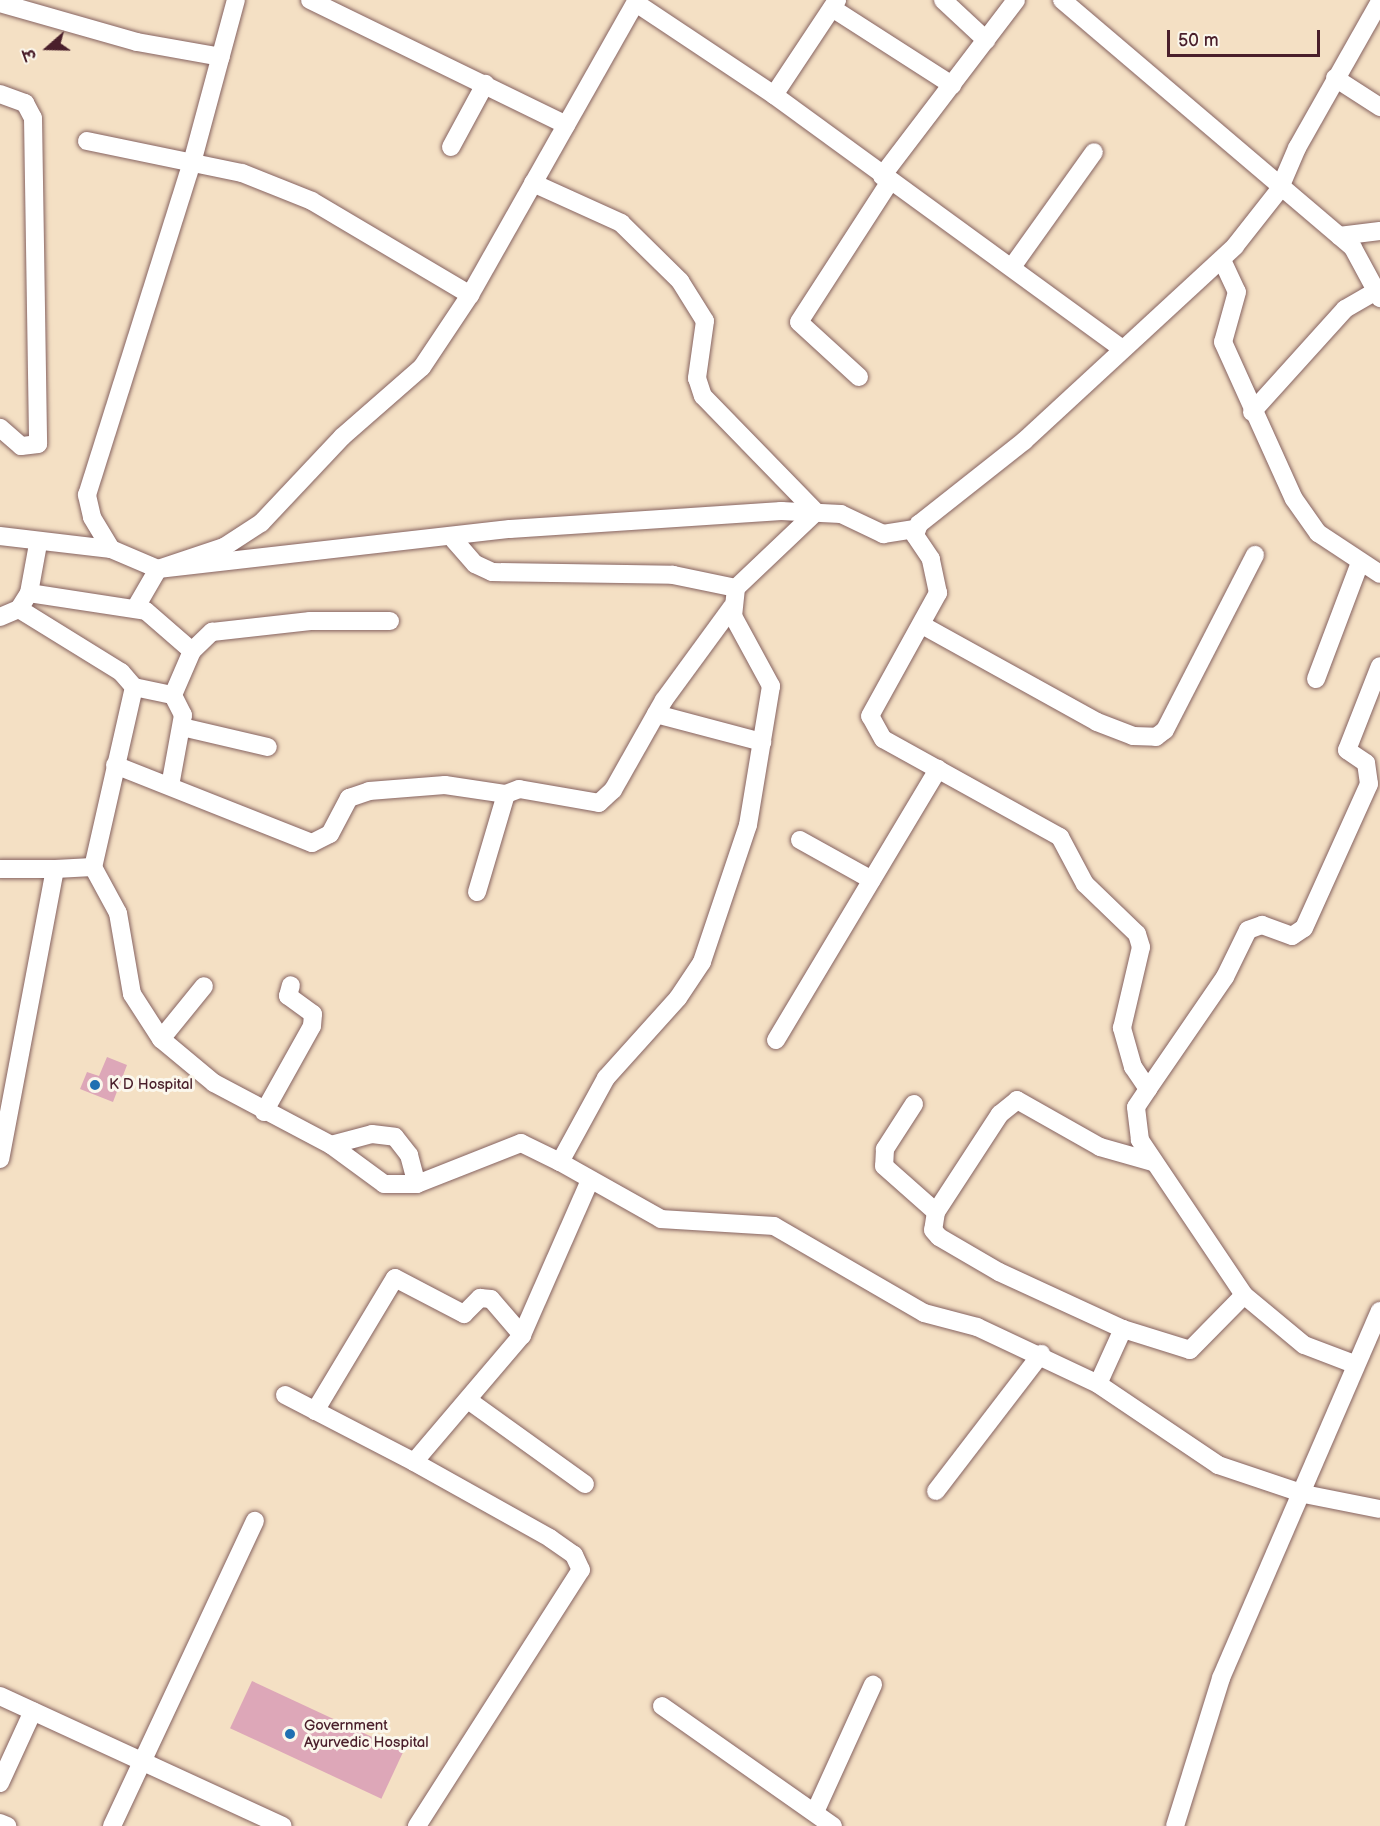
<!DOCTYPE html>
<meta charset="utf-8">
<style>
body{margin:0}
#map{position:relative;width:1380px;height:1826px;overflow:hidden;background:#f4e0c4;font-family:"Balsamiq Sans","Playpen Sans Deva",sans-serif}
div>[style]{position:absolute}
.building>*{inset:0;background:#dda7b8;transform-origin:0 0}
.roads{filter:drop-shadow(0 0 2px #866361) drop-shadow(0 0 2px #866361)}
.minor>*{height:18px;margin:-9px;padding:0 9px;transform-origin:9px;border-radius:9px;background:#fff}
.dots>*{width:16px;height:16px;translate:-50% -50%;box-sizing:border-box;border:3px solid #fbf7ec;border-radius:50%}
span{translate:-50% -50%;white-space:nowrap;text-align:center;line-height:1.15;-webkit-text-stroke:6px #fbf7ec;paint-order:stroke}
.poi-label{font-size:15px;color:#4a1f2b}
.left{translate:0 -50%;text-align:left}
.north{position:absolute;left:18px;top:18px;width:60px;height:60px;-webkit-text-stroke:4px #fbf7ec;paint-order:stroke;rotate:250deg;font-size:16px;font-weight:700;line-height:24px;text-align:center;color:#4a1f2b}
.north::after{content:'';display:block;margin:auto;width:21px;height:27px;background:#4a1f2b;clip-path:polygon(50% 0,100% 100%,50% 72%,0 100%)}
.scale{position:absolute;left:1167px;top:30px;width:153px;height:27px;box-sizing:border-box;border:3px solid #4a1f2b;border-top:0;padding-left:8px;font-size:18px;line-height:21px;white-space:nowrap;color:#4a1f2b;-webkit-text-stroke:4px #fbf7ec;paint-order:stroke}
</style>
<div id="map">
<div class="building">
<i style="clip-path:polygon(107px 1057px,127px 1065px,113px 1102px,80px 1089px,87px 1072px,99px 1076px)"></i>
<i style="left:252px;top:1681px;width:167px;height:52px;rotate:25deg"></i>
</div>
<div class="roads">
<div class="minor">
<i style="left:310px;top:0;width:285px;rotate:26deg"></i>
<i style="left:943px;top:0;width:59px;rotate:42.9deg"></i>
<i style="left:1062px;top:0;width:382px;rotate:40.4deg"></i>
<i style="left:1353px;top:248px;width:57px;rotate:61.6deg"></i>
<i style="left:0;top:3px;width:142px;rotate:15.9deg"></i>
<i style="left:137px;top:42px;width:85px;rotate:10.1deg"></i>
<i style="left:636px;top:3px;width:166px;rotate:33.7deg"></i>
<i style="left:774px;top:95px;width:429px;rotate:36.1deg"></i>
<i style="left:832px;top:8px;width:143px;rotate:32.7deg"></i>
<i style="left:1335px;top:78px;width:54px;rotate:32.8deg"></i>
<i style="left:0;top:94px;width:27px;rotate:20deg"></i>
<i style="left:25px;top:103px;width:17px;rotate:62deg"></i>
<i style="left:33px;top:118px;width:326px;rotate:89.1deg"></i>
<i style="left:38px;top:444px;width:17px;rotate:173deg"></i>
<i style="left:21px;top:446px;width:28px;rotate:-139deg"></i>
<i style="left:774px;top:95px;width:114px;rotate:-56.4deg"></i>
<i style="left:87px;top:141px;width:158px;rotate:11.7deg"></i>
<i style="left:242px;top:173px;width:75px;rotate:21.8deg"></i>
<i style="left:312px;top:201px;width:184px;rotate:30.7deg"></i>
<i style="left:451px;top:147px;width:72px;rotate:-61.6deg"></i>
<i style="left:882px;top:176px;width:221px;rotate:-52.7deg"></i>
<i style="left:533px;top:183px;width:97px;rotate:24.4deg"></i>
<i style="left:621px;top:223px;width:83px;rotate:44.5deg"></i>
<i style="left:680px;top:281px;width:47px;rotate:58deg"></i>
<i style="left:705px;top:321px;width:58px;rotate:98deg"></i>
<i style="left:697px;top:378px;width:19px;rotate:72deg"></i>
<i style="left:703px;top:396px;width:162px;rotate:45.8deg"></i>
<i style="left:816px;top:512px;width:110px;rotate:136.5deg"></i>
<i style="left:736px;top:588px;width:28px;rotate:96deg"></i>
<i style="left:733px;top:616px;width:80px;rotate:61.5deg"></i>
<i style="left:771px;top:686px;width:141px;rotate:99.4deg"></i>
<i style="left:748px;top:825px;width:145px;rotate:108.6deg"></i>
<i style="left:702px;top:962px;width:43px;rotate:123.7deg"></i>
<i style="left:678px;top:998px;width:108px;rotate:132deg"></i>
<i style="left:606px;top:1078px;width:96px;rotate:118.7deg"></i>
<i style="left:560px;top:1162px;width:116px;rotate:29.4deg"></i>
<i style="left:661px;top:1219px;width:113px;rotate:3.5deg"></i>
<i style="left:774px;top:1226px;width:173px;rotate:30.1deg"></i>
<i style="left:924px;top:1313px;width:55px;rotate:14.8deg"></i>
<i style="left:977px;top:1327px;width:134px;rotate:25.2deg"></i>
<i style="left:1098px;top:1384px;width:145px;rotate:34deg"></i>
<i style="left:1218px;top:1465px;width:91px;rotate:18.6deg"></i>
<i style="left:1304px;top:1494px;width:77px;rotate:11.2deg"></i>
<i style="left:1339px;top:236px;width:41px;rotate:-7deg"></i>
<i style="left:1222px;top:260px;width:35px;rotate:65deg"></i>
<i style="left:1237px;top:292px;width:52px;rotate:105.6deg"></i>
<i style="left:1223px;top:342px;width:172px;rotate:65.7deg"></i>
<i style="left:1294px;top:499px;width:42px;rotate:54.8deg"></i>
<i style="left:1318px;top:533px;width:74px;rotate:33.5deg"></i>
<i style="left:1012px;top:267px;width:141px;rotate:-54.5deg"></i>
<i style="left:859px;top:377px;width:81px;rotate:-137.5deg"></i>
<i style="left:799px;top:322px;width:166px;rotate:-57.1deg"></i>
<i style="left:1252px;top:412px;width:139px;rotate:-47.9deg"></i>
<i style="left:1345px;top:309px;width:36px;rotate:-30deg"></i>
<i style="left:0;top:536px;width:112px;rotate:6.7deg"></i>
<i style="left:111px;top:549px;width:51px;rotate:23.1deg"></i>
<i style="left:158px;top:569px;width:354px;rotate:-6.5deg"></i>
<i style="left:510px;top:529px;width:272px;rotate:-3.8deg"></i>
<i style="left:781px;top:511px;width:60px;rotate:2.9deg"></i>
<i style="left:841px;top:514px;width:47px;rotate:25.5deg"></i>
<i style="left:883px;top:534px;width:32px;rotate:-9deg"></i>
<i style="left:454px;top:540px;width:32px;rotate:49deg"></i>
<i style="left:475px;top:564px;width:19px;rotate:25deg"></i>
<i style="left:492px;top:572px;width:181px;rotate:0.9deg"></i>
<i style="left:673px;top:575px;width:64px;rotate:11.7deg"></i>
<i style="left:38px;top:544px;width:50px;rotate:100.4deg"></i>
<i style="left:29px;top:593px;width:19px;rotate:122deg"></i>
<i style="left:19px;top:609px;width:120px;rotate:31.7deg"></i>
<i style="left:121px;top:672px;width:20px;rotate:49deg"></i>
<i style="left:134px;top:687px;width:185px;rotate:102.8deg"></i>
<i style="left:93px;top:867px;width:52px;rotate:61.5deg"></i>
<i style="left:118px;top:913px;width:82px;rotate:80.2deg"></i>
<i style="left:132px;top:994px;width:54px;rotate:57.2deg"></i>
<i style="left:161px;top:1039px;width:69px;rotate:39.7deg"></i>
<i style="left:214px;top:1083px;width:132px;rotate:27.9deg"></i>
<i style="left:331px;top:1145px;width:66px;rotate:36.3deg"></i>
<i style="left:384px;top:1184px;width:33px"></i>
<i style="left:417px;top:1184px;width:112px;rotate:-21.5deg"></i>
<i style="left:521px;top:1143px;width:43px;rotate:26deg"></i>
<i style="left:111px;top:549px;width:37px;rotate:-121deg"></i>
<i style="left:92px;top:517px;width:23px;rotate:-103deg"></i>
<i style="left:87px;top:495px;width:352px;rotate:-72.5deg"></i>
<i style="left:193px;top:159px;width:165px;rotate:-74.9deg"></i>
<i style="left:29px;top:593px;width:118px;rotate:8.7deg"></i>
<i style="left:146px;top:611px;width:61px;rotate:41deg"></i>
<i style="left:136px;top:607px;width:44px;rotate:-59.9deg"></i>
<i style="left:158px;top:569px;width:70px;rotate:-18.4deg"></i>
<i style="left:224px;top:547px;width:44px;rotate:-33deg"></i>
<i style="left:261px;top:523px;width:118px;rotate:-46.7deg"></i>
<i style="left:342px;top:437px;width:106px;rotate:-41.2deg"></i>
<i style="left:422px;top:367px;width:87px;rotate:-56.3deg"></i>
<i style="left:470px;top:295px;width:339px;rotate:-60.5deg"></i>
<i style="left:0;top:617px;width:21px;rotate:-23deg"></i>
<i style="left:922px;top:625px;width:200px;rotate:29deg"></i>
<i style="left:1097px;top:722px;width:39px;rotate:21deg"></i>
<i style="left:1133px;top:736px;width:23px;rotate:2deg"></i>
<i style="left:1156px;top:737px;width:11px;rotate:-38deg"></i>
<i style="left:1165px;top:730px;width:197px;rotate:-62.8deg"></i>
<i style="left:1316px;top:679px;width:122px;rotate:-69.3deg"></i>
<i style="left:134px;top:687px;width:40px;rotate:12deg"></i>
<i style="left:173px;top:695px;width:48px;rotate:-66.6deg"></i>
<i style="left:192px;top:651px;width:28px;rotate:-44deg"></i>
<i style="left:212px;top:632px;width:99px;rotate:-6.4deg"></i>
<i style="left:310px;top:621px;width:80px"></i>
<i style="left:656px;top:714px;width:110px;rotate:14.8deg"></i>
<i style="left:182px;top:727px;width:88px;rotate:13.1deg"></i>
<i style="left:115px;top:765px;width:212px;rotate:21.6deg"></i>
<i style="left:312px;top:843px;width:20px;rotate:-27deg"></i>
<i style="left:330px;top:834px;width:41px;rotate:-62.2deg"></i>
<i style="left:349px;top:798px;width:21px;rotate:-19deg"></i>
<i style="left:369px;top:791px;width:76px;rotate:-4.5deg"></i>
<i style="left:445px;top:785px;width:62px;rotate:8.4deg"></i>
<i style="left:170px;top:786px;width:72px;rotate:-79.6deg"></i>
<i style="left:183px;top:715px;width:22px;rotate:-117deg"></i>
<i style="left:800px;top:840px;width:82px;rotate:29.1deg"></i>
<i style="left:0;top:869px;width:55px"></i>
<i style="left:55px;top:869px;width:295px;rotate:100.7deg"></i>
<i style="left:55px;top:869px;width:38px;rotate:-3deg"></i>
<i style="left:477px;top:892px;width:102px;rotate:-73.5deg"></i>
<i style="left:506px;top:794px;width:14px;rotate:-21deg"></i>
<i style="left:519px;top:789px;width:81px;rotate:9.9deg"></i>
<i style="left:599px;top:803px;width:19px;rotate:-43deg"></i>
<i style="left:613px;top:790px;width:103px;rotate:-60.5deg"></i>
<i style="left:664px;top:700px;width:115px;rotate:-53.8deg"></i>
<i style="left:161px;top:1039px;width:68px;rotate:-50.9deg"></i>
<i style="left:776px;top:1040px;width:316px;rotate:-59.1deg"></i>
<i style="left:1148px;top:1089px;width:136px;rotate:-55.5deg"></i>
<i style="left:1225px;top:977px;width:52px;rotate:-63.9deg"></i>
<i style="left:1248px;top:930px;width:15px;rotate:-20deg"></i>
<i style="left:1262px;top:925px;width:32px;rotate:20deg"></i>
<i style="left:1292px;top:936px;width:14px;rotate:-34deg"></i>
<i style="left:1304px;top:928px;width:158px;rotate:-65.7deg"></i>
<i style="left:1369px;top:784px;width:21px;rotate:-98deg"></i>
<i style="left:1366px;top:763px;width:23px;rotate:-146deg"></i>
<i style="left:1347px;top:750px;width:90px;rotate:-68.6deg"></i>
<i style="left:914px;top:1104px;width:54px;rotate:122.8deg"></i>
<i style="left:885px;top:1149px;width:17px;rotate:93deg"></i>
<i style="left:884px;top:1166px;width:69px;rotate:41.5deg"></i>
<i style="left:936px;top:1212px;width:18px;rotate:99deg"></i>
<i style="left:933px;top:1230px;width:9px;rotate:49deg"></i>
<i style="left:939px;top:1237px;width:69px;rotate:30.3deg"></i>
<i style="left:999px;top:1272px;width:136px;rotate:24.7deg"></i>
<i style="left:1123px;top:1329px;width:60px;rotate:114.4deg"></i>
<i style="left:264px;top:1112px;width:98px;rotate:-60.8deg"></i>
<i style="left:312px;top:1026px;width:12px;rotate:-85deg"></i>
<i style="left:313px;top:1014px;width:31px;rotate:-144deg"></i>
<i style="left:288px;top:996px;width:11px;rotate:-75deg"></i>
<i style="left:331px;top:1145px;width:42px;rotate:-15deg"></i>
<i style="left:372px;top:1134px;width:23px;rotate:7deg"></i>
<i style="left:395px;top:1137px;width:23px;rotate:52deg"></i>
<i style="left:409px;top:1155px;width:30px;rotate:75deg"></i>
<i style="left:936px;top:1212px;width:117px;rotate:-56.9deg"></i>
<i style="left:1000px;top:1114px;width:22px;rotate:-39deg"></i>
<i style="left:1017px;top:1100px;width:95px;rotate:29.5deg"></i>
<i style="left:1100px;top:1147px;width:55px;rotate:15.8deg"></i>
<i style="left:1123px;top:1329px;width:70px;rotate:17.4deg"></i>
<i style="left:1190px;top:1350px;width:77px;rotate:-45.5deg"></i>
<i style="left:1354px;top:1364px;width:53px;rotate:-159.2deg"></i>
<i style="left:1304px;top:1345px;width:78px;rotate:-140.2deg"></i>
<i style="left:1244px;top:1295px;width:187px;rotate:-123.9deg"></i>
<i style="left:1140px;top:1140px;width:33px;rotate:-97deg"></i>
<i style="left:1136px;top:1107px;width:22px;rotate:-56deg"></i>
<i style="left:1148px;top:1089px;width:27px;rotate:-124deg"></i>
<i style="left:1133px;top:1067px;width:41px;rotate:-105.8deg"></i>
<i style="left:1122px;top:1028px;width:83px;rotate:-76.8deg"></i>
<i style="left:1141px;top:947px;width:14px;rotate:-107deg"></i>
<i style="left:1137px;top:934px;width:72px;rotate:-136.1deg"></i>
<i style="left:1085px;top:884px;width:53px;rotate:-118deg"></i>
<i style="left:1060px;top:837px;width:202px;rotate:-151deg"></i>
<i style="left:883px;top:739px;width:26px;rotate:-119deg"></i>
<i style="left:870px;top:716px;width:141px;rotate:-61.1deg"></i>
<i style="left:938px;top:593px;width:35px;rotate:-102deg"></i>
<i style="left:931px;top:559px;width:29px;rotate:-124deg"></i>
<i style="left:915px;top:535px;width:12px;rotate:-70deg"></i>
<i style="left:919px;top:524px;width:134px;rotate:-38.3deg"></i>
<i style="left:1024px;top:441px;width:287px;rotate:-42.7deg"></i>
<i style="left:1235px;top:246px;width:71px;rotate:-51.8deg"></i>
<i style="left:1279px;top:190px;width:46px;rotate:-66.8deg"></i>
<i style="left:1297px;top:148px;width:169px;rotate:-60.5deg"></i>
<i style="left:285px;top:1395px;width:145px;rotate:27.4deg"></i>
<i style="left:468px;top:1400px;width:144px;rotate:35.7deg"></i>
<i style="left:315px;top:1411px;width:155px;rotate:-59deg"></i>
<i style="left:395px;top:1278px;width:78px;rotate:27.6deg"></i>
<i style="left:464px;top:1314px;width:23px;rotate:-45deg"></i>
<i style="left:480px;top:1298px;width:11px;rotate:5deg"></i>
<i style="left:491px;top:1299px;width:48px;rotate:49.3deg"></i>
<i style="left:936px;top:1491px;width:173px;rotate:-52.5deg"></i>
<i style="left:0;top:1696px;width:311px;rotate:24.7deg"></i>
<i style="left:662px;top:1706px;width:209px;rotate:35.1deg"></i>
<i style="left:0;top:1783px;width:79px;rotate:-65.4deg"></i>
<i style="left:815px;top:1812px;width:140px;rotate:-65.5deg"></i>
<i style="left:0;top:1823px;width:8px;rotate:23deg"></i>
<i style="left:112px;top:1826px;width:337px;rotate:-64.9deg"></i>
<i style="left:417px;top:1826px;width:304px;rotate:-57.4deg"></i>
<i style="left:581px;top:1570px;width:17px;rotate:-115deg"></i>
<i style="left:574px;top:1555px;width:29px;rotate:-145deg"></i>
<i style="left:550px;top:1538px;width:156px;rotate:-150.8deg"></i>
<i style="left:414px;top:1462px;width:167px;rotate:-49.6deg"></i>
<i style="left:522px;top:1335px;width:169px;rotate:-66.3deg"></i>
<i style="left:1175px;top:1826px;width:155px;rotate:-72.7deg"></i>
<i style="left:1221px;top:1678px;width:400px;rotate:-66.6deg"></i>
</div>
</div>
<div class="dots">
<i style="left:95px;top:1085px;background:#1f6fb2"></i>
<i style="left:290px;top:1734px;background:#1f6fb2"></i>
</div>
<div class="poi-label">
<span class="left" style="left:109px;top:1085px">K D Hospital</span>
<span class="left" style="left:304px;top:1734px">Government<br>Ayurvedic Hospital</span>
</div>
<div class="north">उ</div>
<div class="scale">50 m</div>
</div>
